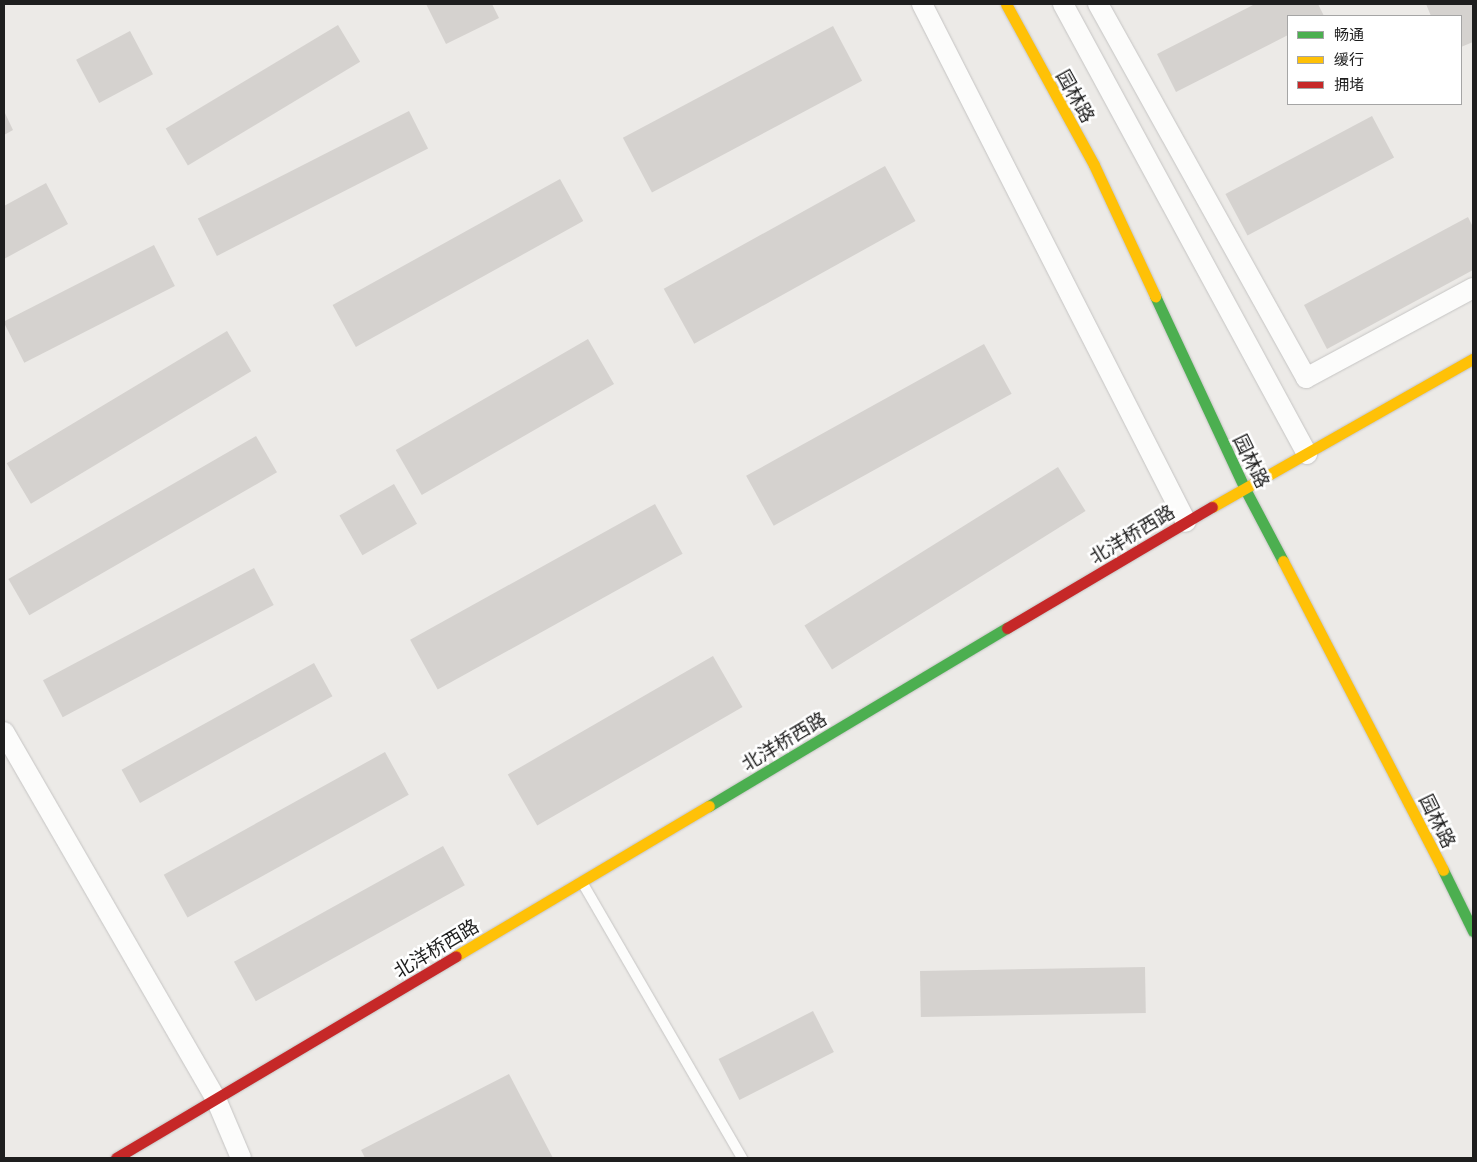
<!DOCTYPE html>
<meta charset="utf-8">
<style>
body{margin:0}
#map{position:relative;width:1477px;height:1162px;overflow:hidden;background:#eceae7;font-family:"Titillium Web","Noto Sans SC",sans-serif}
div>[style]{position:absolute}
.building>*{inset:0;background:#d5d2cf;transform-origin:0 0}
.roads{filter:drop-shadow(0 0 1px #c5c4c3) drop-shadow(0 0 1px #c5c4c3)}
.lane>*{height:10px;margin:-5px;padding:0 5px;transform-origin:5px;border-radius:5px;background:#fcfcfb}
.street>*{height:20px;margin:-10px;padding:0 10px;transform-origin:10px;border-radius:10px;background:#fcfcfb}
.fast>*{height:11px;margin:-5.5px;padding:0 5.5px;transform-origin:5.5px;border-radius:5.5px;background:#4caf50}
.slow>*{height:11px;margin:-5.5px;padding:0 5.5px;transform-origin:5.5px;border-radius:5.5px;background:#ffc107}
.jam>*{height:11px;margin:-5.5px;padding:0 5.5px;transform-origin:5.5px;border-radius:5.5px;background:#c62828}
span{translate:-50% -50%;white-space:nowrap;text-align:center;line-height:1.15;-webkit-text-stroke:5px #fff;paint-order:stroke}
.street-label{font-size:19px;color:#1e1e1e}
.frame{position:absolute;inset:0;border:5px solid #1e1e1e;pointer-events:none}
.legend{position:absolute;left:1287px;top:15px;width:175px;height:90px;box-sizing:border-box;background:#fff;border:1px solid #a5a5a5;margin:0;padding:6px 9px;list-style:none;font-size:15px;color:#1e1e1e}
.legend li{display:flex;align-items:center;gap:10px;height:25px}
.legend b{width:25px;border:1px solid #a5a5a5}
</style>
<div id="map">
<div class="building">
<i style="clip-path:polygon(426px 4px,492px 4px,499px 18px,446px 44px)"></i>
<i style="clip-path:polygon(1255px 4px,1318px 4px,1324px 16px,1288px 16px,1288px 35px,1176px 92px,1157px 54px)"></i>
<i style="clip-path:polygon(1426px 4px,1473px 4px,1473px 42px,1461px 47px,1461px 16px,1431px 16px)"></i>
<i style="left:338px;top:25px;width:43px;height:201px;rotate:59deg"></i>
<i style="left:833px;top:26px;width:62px;height:238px;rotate:62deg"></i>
<i style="left:130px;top:31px;width:49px;height:61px;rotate:62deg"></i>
<i style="clip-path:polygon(4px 111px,13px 130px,4px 135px)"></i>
<i style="left:409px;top:111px;width:42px;height:237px;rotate:63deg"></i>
<i style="left:1372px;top:116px;width:47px;height:166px;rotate:62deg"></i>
<i style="left:885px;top:166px;width:63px;height:253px;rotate:61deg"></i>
<i style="left:560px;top:179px;width:48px;height:260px;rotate:61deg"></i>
<i style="clip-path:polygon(46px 183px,68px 224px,4px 259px,4px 206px)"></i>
<i style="clip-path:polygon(1468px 217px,1473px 227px,1473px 270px,1327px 349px,1304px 305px)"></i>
<i style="left:154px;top:245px;width:46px;height:169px;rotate:63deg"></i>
<i style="left:227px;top:331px;width:47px;height:257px;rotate:59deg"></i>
<i style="left:588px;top:339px;width:52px;height:222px;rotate:60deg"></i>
<i style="left:984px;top:344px;width:57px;height:272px;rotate:61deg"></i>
<i style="left:256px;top:436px;width:42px;height:286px;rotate:60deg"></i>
<i style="left:1058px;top:467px;width:52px;height:299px;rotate:58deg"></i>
<i style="left:394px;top:484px;width:46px;height:63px;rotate:60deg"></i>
<i style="left:655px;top:504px;width:57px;height:280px;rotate:61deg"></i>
<i style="left:254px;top:568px;width:42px;height:239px;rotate:62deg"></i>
<i style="left:713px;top:656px;width:59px;height:237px;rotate:60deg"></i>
<i style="left:314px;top:663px;width:38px;height:220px;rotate:61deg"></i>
<i style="left:385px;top:752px;width:49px;height:253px;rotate:61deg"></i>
<i style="left:443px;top:846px;width:45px;height:239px;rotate:61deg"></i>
<i style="left:1145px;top:967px;width:46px;height:225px;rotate:89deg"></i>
<i style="left:813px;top:1011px;width:46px;height:106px;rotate:63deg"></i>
<i style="clip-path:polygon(509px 1074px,553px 1158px,365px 1158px,361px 1150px)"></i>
</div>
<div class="roads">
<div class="lane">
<i style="left:582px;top:882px;width:319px;rotate:59.9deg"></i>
</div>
<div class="street">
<i style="left:922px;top:4px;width:581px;rotate:62.99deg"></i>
<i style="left:1063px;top:4px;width:512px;rotate:61.53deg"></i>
<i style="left:1098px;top:4px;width:428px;rotate:60.9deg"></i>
<i style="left:1306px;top:378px;width:190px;rotate:-28.3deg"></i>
<i style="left:4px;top:732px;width:424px;rotate:60deg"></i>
<i style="left:216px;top:1099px;width:64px;rotate:67deg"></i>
</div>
<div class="fast">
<i style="left:1155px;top:296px;width:213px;rotate:65deg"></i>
<i style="left:1245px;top:489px;width:81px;rotate:62.2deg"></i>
<i style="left:709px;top:806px;width:347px;rotate:-30.9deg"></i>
<i style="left:1443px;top:870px;width:68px;rotate:63.8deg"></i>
</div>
<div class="slow">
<i style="left:1006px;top:4px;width:183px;rotate:61.3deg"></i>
<i style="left:1094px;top:165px;width:145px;rotate:65deg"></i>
<i style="left:1212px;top:507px;width:300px;rotate:-29.6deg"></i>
<i style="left:1283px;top:561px;width:348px;rotate:62.6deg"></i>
<i style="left:456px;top:956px;width:294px;rotate:-30.7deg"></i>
</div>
<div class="jam">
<i style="left:1007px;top:628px;width:238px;rotate:-30.6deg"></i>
<i style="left:116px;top:1158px;width:395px;rotate:-30.7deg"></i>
</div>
</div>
<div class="street-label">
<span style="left:1076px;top:96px;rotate:61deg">园林路</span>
<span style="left:1252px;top:461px;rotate:64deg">园林路</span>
<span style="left:1132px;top:534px;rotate:-31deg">北洋桥西路</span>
<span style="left:784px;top:741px;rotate:-31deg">北洋桥西路</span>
<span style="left:1438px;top:821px;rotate:64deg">园林路</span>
<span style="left:436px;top:948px;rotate:-31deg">北洋桥西路</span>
</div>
<div class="frame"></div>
<ul class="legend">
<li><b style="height:6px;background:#4caf50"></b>畅通</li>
<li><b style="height:6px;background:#ffc107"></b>缓行</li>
<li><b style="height:6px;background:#c62828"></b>拥堵</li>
</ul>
</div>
